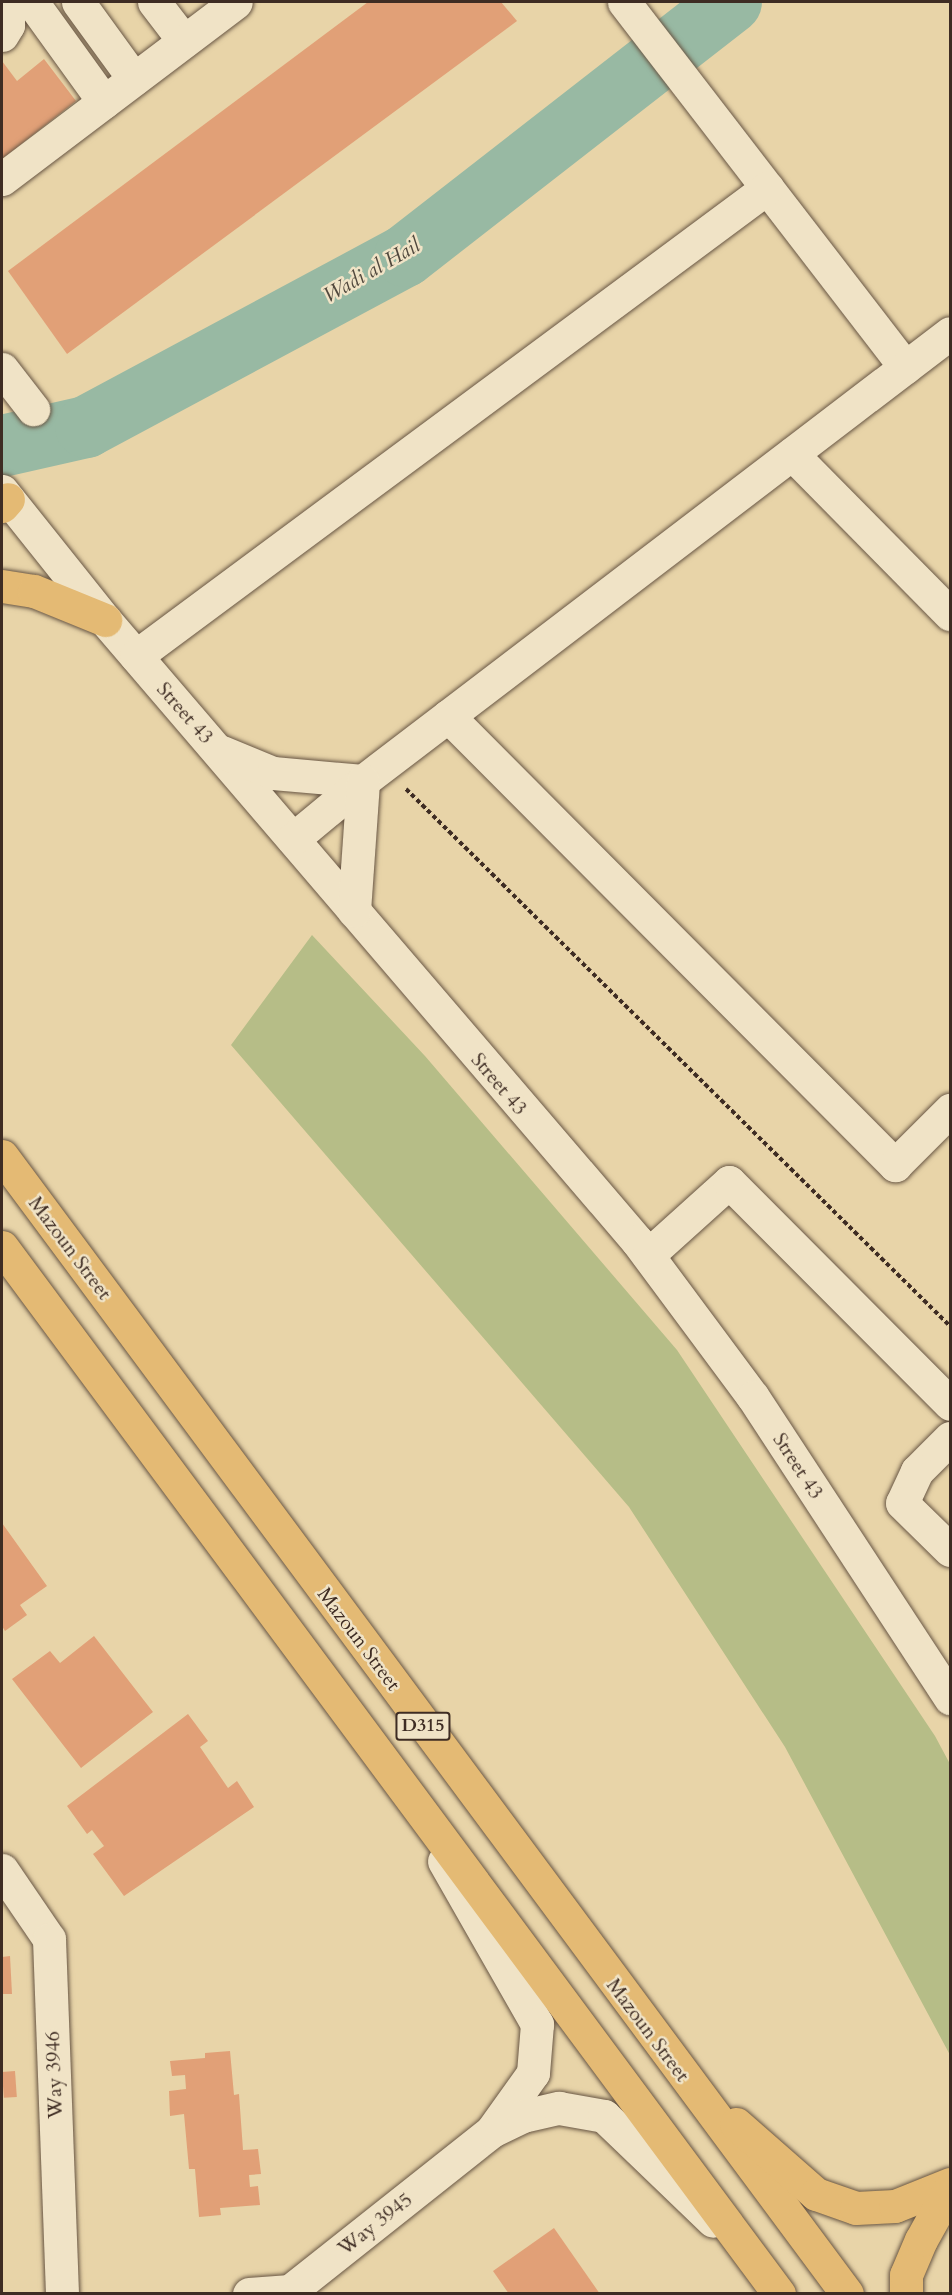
<!DOCTYPE html>
<style>
body{margin:0}
#map{position:relative;width:952px;height:2295px;overflow:hidden;background:#e8d4a8;font-family:Cardo,serif}
div>[style]{position:absolute}
.green>*{inset:0;background:#b6bd87}
.river>*{height:62px;margin:-31px;padding:0 31px;transform-origin:31px;border-radius:31px;background:#98b9a3}
.building>*{inset:0;background:#e1a077;transform-origin:0 0}
.path>*{height:4px;margin-top:-2px;transform-origin:0;background:repeating-linear-gradient(90deg,#3e2c23 0 4.5px,transparent 0 7.5px)}
.roads{filter:drop-shadow(0 0 2px #685644) drop-shadow(0 0 2px #685644)}
.minor>*{height:33px;margin:-16.5px;padding:0 16.5px;transform-origin:16.5px;border-radius:16.5px;background:#f0e3c6}
.major>*{height:33px;margin:-16.5px;padding:0 16.5px;transform-origin:16.5px;border-radius:16.5px;background:#e4ba74}
span{translate:-50% -50%;white-space:nowrap;text-align:center;line-height:1.15;-webkit-text-stroke:5px #f0e3c6;paint-order:stroke}
.shield-label span{padding:2px 4px;background:#f0e3c6;border:2px solid;border-radius:4px;-webkit-text-stroke-width:0}
.shield-label{font-size:18px;color:#3e2c23;font-weight:700}
.street-label{font-size:20px;color:#3e2c23}
.water-label{font-size:21px;color:#50483d;font-style:italic}
.frame{position:absolute;inset:0;border:3px solid #3e2c23;pointer-events:none}
</style>
<div id="map">
<div class="green">
<i style="clip-path:polygon(312px 935px,425px 1056px,677px 1350px,935px 1736px,950px 1764px,950px 2055px,785px 1747px,629px 1507px,231px 1045px)"></i>
</div>
<div class="river">
<i style="left:2px;top:446px;width:86px;rotate:-12.7deg"></i>
<i style="left:86px;top:427px;width:362px;rotate:-28.2deg"></i>
<i style="left:405px;top:256px;width:413px;rotate:-37.9deg"></i>
</div>
<div class="building">
<i style="clip-path:polygon(368px 2px,501px 2px,517px 21px,67px 354px,8px 271px)"></i>
<i style="clip-path:polygon(44px 59px,76px 101px,2px 159px,2px 61px,17px 81px)"></i>
<i style="clip-path:polygon(2px 1523px,47px 1586px,20px 1605px,27px 1615px,5px 1631px,2px 1626px)"></i>
<i style="clip-path:polygon(94px 1636px,153px 1712px,81px 1768px,12px 1679px,50px 1651px,60px 1663px)"></i>
<i style="clip-path:polygon(188px 1714px,208px 1741px,200px 1747px,228px 1788px,237px 1781px,254px 1807px,124px 1896px,93px 1854px,104px 1846px,92px 1830px,87px 1834px,67px 1806px)"></i>
<i style="clip-path:polygon(10px 1956px,12px 1994px,2px 1994px,2px 1957px)"></i>
<i style="clip-path:polygon(230px 2051px,234px 2095px,239px 2094px,243px 2150px,258px 2149px,261px 2174px,249px 2175px,250px 2187px,258px 2186px,260px 2205px,220px 2208px,221px 2215px,199px 2217px,195px 2169px,189px 2169px,184px 2114px,170px 2116px,169px 2091px,186px 2089px,185px 2075px,172px 2076px,170px 2061px,205px 2058px,205px 2053px)"></i>
<i style="left:15px;top:2071px;width:26px;height:13px;rotate:86deg"></i>
<i style="clip-path:polygon(554px 2228px,600px 2294px,509px 2294px,493px 2271px)"></i>
</div>
<div class="path">
<i style="left:406px;top:789px;width:764px;rotate:44.63deg"></i>
</div>
<div class="roads">
<div class="minor">
<i style="left:32px;top:2px;width:123px;rotate:54.2deg"></i>
<i style="left:78px;top:2px;width:95px;rotate:54deg"></i>
<i style="left:154px;top:2px;width:49px;rotate:52.4deg"></i>
<i style="left:624px;top:2px;width:461px;rotate:52.4deg"></i>
<i style="left:2px;top:35px;width:12px;rotate:-59deg"></i>
<i style="left:8px;top:25px;width:23px;rotate:-90deg"></i>
<i style="left:2px;top:179px;width:293px;rotate:-37.1deg"></i>
<i style="left:2px;top:369px;width:51px;rotate:52.2deg"></i>
<i style="left:792px;top:454px;width:225px;rotate:45.4deg"></i>
<i style="left:2px;top:491px;width:165px;rotate:51.4deg"></i>
<i style="left:105px;top:620px;width:818px;rotate:49.41deg"></i>
<i style="left:637px;top:1241px;width:194px;rotate:53.4deg"></i>
<i style="left:753px;top:1397px;width:360px;rotate:56.8deg"></i>
<i style="left:136px;top:656px;width:786px;rotate:-36.56deg"></i>
<i style="left:448px;top:716px;width:634px;rotate:45.13deg"></i>
<i style="left:895px;top:1165px;width:78px;rotate:-45deg"></i>
<i style="left:222px;top:752px;width:55px;rotate:22.4deg"></i>
<i style="left:273px;top:773px;width:90px;rotate:5.1deg"></i>
<i style="left:293px;top:839px;width:91px;rotate:-39.6deg"></i>
<i style="left:363px;top:781px;width:738px;rotate:-37.35deg"></i>
<i style="left:354px;top:911px;width:130px;rotate:-86deg"></i>
<i style="left:648px;top:1255px;width:109px;rotate:-42deg"></i>
<i style="left:729px;top:1182px;width:313px;rotate:45.1deg"></i>
<i style="left:950px;top:1438px;width:47px;rotate:135deg"></i>
<i style="left:917px;top:1471px;width:35px;rotate:115deg"></i>
<i style="left:902px;top:1503px;width:67px;rotate:44.4deg"></i>
<i style="left:444px;top:1861px;width:188px;rotate:60.3deg"></i>
<i style="left:537px;top:2024px;width:49px;rotate:94.7deg"></i>
<i style="left:533px;top:2073px;width:69px;rotate:125.5deg"></i>
<i style="left:2px;top:1870px;width:83px;rotate:55.7deg"></i>
<i style="left:49px;top:1939px;width:355px;rotate:87.9deg"></i>
<i style="left:249px;top:2294px;width:41px;rotate:-4.2deg"></i>
<i style="left:290px;top:2291px;width:258px;rotate:-38.4deg"></i>
<i style="left:492px;top:2131px;width:34px;rotate:-26deg"></i>
<i style="left:523px;top:2116px;width:37px;rotate:-13deg"></i>
<i style="left:559px;top:2108px;width:46px;rotate:10.1deg"></i>
<i style="left:604px;top:2116px;width:151px;rotate:43.9deg"></i>
</div>
<div class="major">
<i style="left:2px;top:506px;width:9px;rotate:-49deg"></i>
<i style="left:2px;top:586px;width:32px;rotate:9deg"></i>
<i style="left:34px;top:591px;width:77px;rotate:22.2deg"></i>
<i style="left:2px;top:1156px;width:1417px;rotate:53.4deg"></i>
<i style="left:2px;top:1247px;width:1304px;rotate:53.42deg"></i>
<i style="left:736px;top:2124px;width:106px;rotate:41.2deg"></i>
<i style="left:816px;top:2194px;width:42px;rotate:19.3deg"></i>
<i style="left:856px;top:2208px;width:39px;rotate:-3deg"></i>
<i style="left:895px;top:2206px;width:59px;rotate:-21.8deg"></i>
<i style="left:906px;top:2294px;width:19px;rotate:-90deg"></i>
<i style="left:906px;top:2275px;width:38px;rotate:-67deg"></i>
<i style="left:921px;top:2240px;width:60px;rotate:-60.9deg"></i>
</div>
</div>
<div class="shield-label">
<span style="left:423px;top:1726px">D315</span>
</div>
<div class="street-label">
<span style="left:185px;top:713px;rotate:49deg">Street 43</span>
<span style="left:499px;top:1084px;rotate:50deg">Street 43</span>
<span style="left:70px;top:1248px;rotate:53deg">Mazoun Street</span>
<span style="left:798px;top:1466px;rotate:57deg">Street 43</span>
<span style="left:359px;top:1639px;rotate:53deg">Mazoun Street</span>
<span style="left:648px;top:2030px;rotate:53deg">Mazoun Street</span>
<span style="left:54px;top:2075px;rotate:-92deg">Way 3946</span>
<span style="left:375px;top:2224px;rotate:-38deg">Way 3945</span>
</div>
<div class="water-label">
<span style="left:372px;top:271px;rotate:-30deg">Wadi al Hail</span>
</div>
<div class="frame"></div>
</div>
